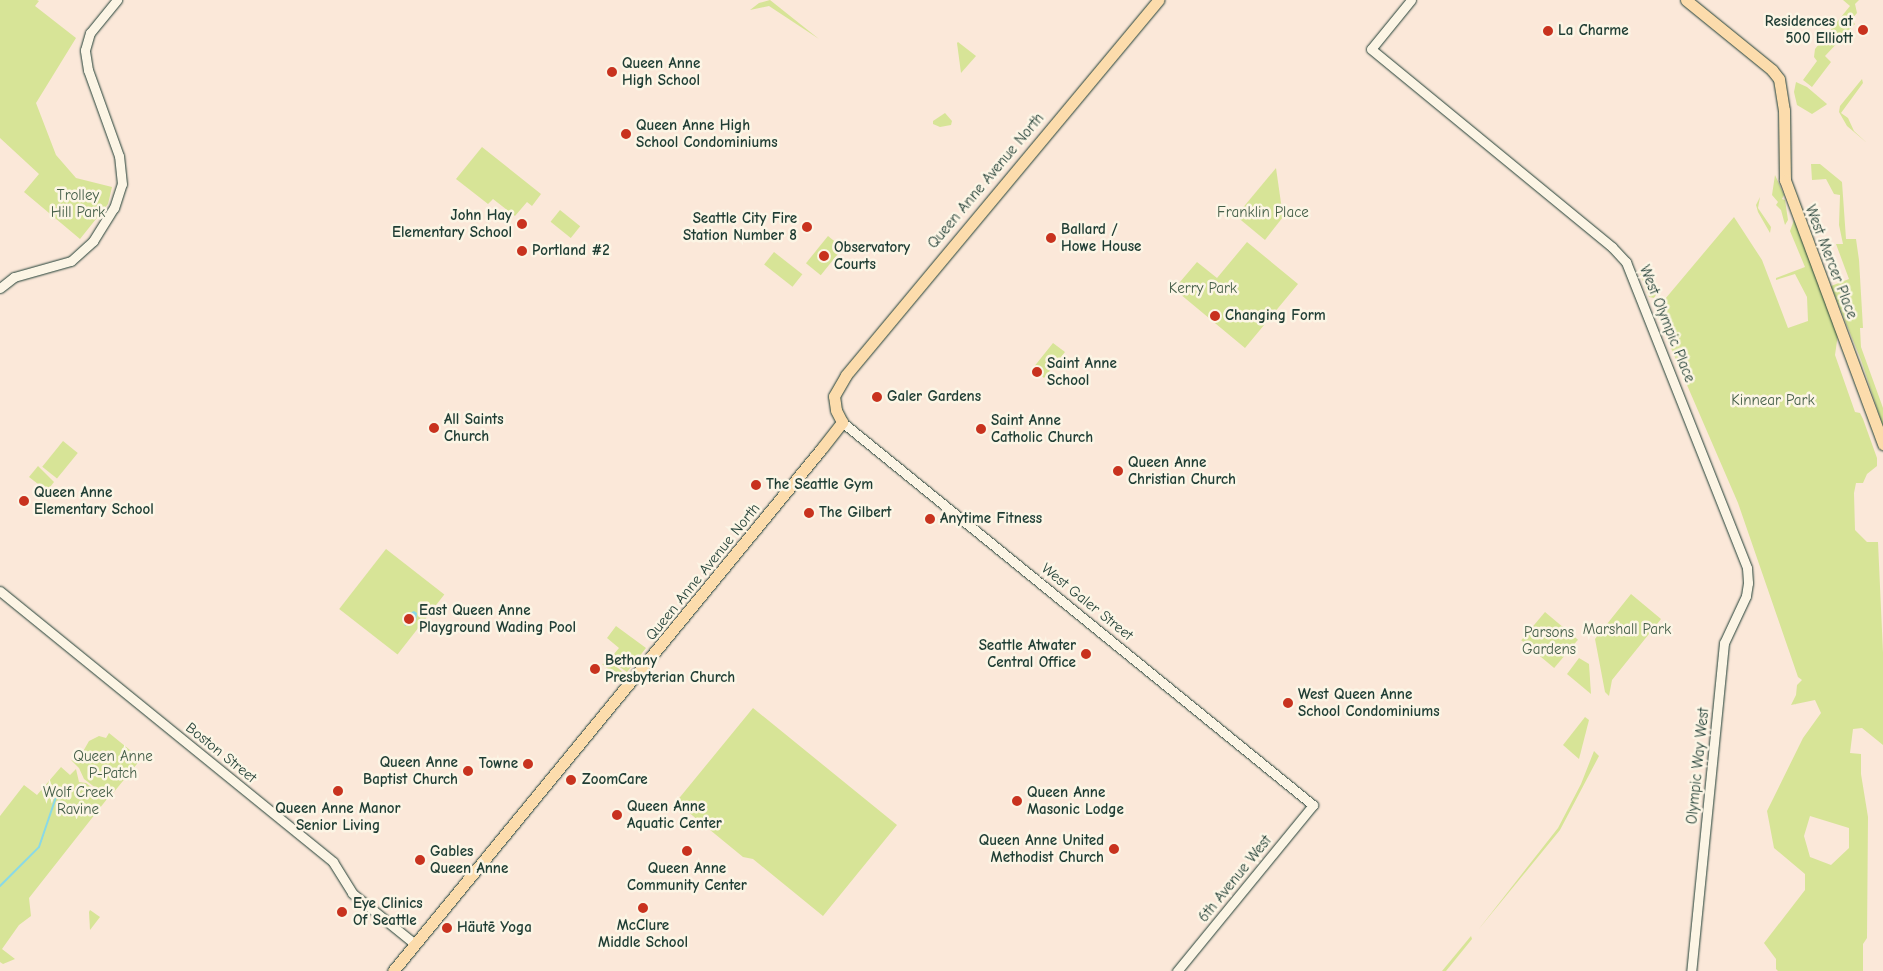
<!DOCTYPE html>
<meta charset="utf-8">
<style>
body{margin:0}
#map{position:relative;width:1883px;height:971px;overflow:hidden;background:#fbe8d9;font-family:"Comic Neue",sans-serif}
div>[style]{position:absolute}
.green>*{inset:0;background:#d7e497;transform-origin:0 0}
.water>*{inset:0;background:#8ad9e6}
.stream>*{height:2px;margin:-1px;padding:0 1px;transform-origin:1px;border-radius:1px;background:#8ad9e6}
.roads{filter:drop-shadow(0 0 1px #1f3d34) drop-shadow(0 0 1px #1f3d34)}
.minor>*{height:9px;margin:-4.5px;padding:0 4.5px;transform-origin:4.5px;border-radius:4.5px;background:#fcf5e5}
.major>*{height:11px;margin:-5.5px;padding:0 5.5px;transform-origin:5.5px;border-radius:5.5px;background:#fcdcac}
.dots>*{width:14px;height:14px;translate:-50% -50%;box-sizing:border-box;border:2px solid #fcf5e5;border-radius:50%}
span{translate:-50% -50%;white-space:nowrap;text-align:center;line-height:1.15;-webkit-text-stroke:5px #fcf5e5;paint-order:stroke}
.poi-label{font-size:15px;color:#1f3d34;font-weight:700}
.right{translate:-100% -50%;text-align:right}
.left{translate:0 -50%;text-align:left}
.street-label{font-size:15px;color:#1f3d34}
.park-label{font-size:15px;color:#445e48}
</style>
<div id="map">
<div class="green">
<i style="clip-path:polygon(0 0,37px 0,39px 1px,35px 6px,76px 38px,36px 103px,56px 155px,76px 178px,112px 187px,108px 204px,80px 239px,24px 192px,39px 174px,0 138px)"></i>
<i style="clip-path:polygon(770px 0,819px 39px,769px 6px,750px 10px,759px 3px)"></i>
<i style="clip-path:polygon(1843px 0,1859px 0,1855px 4px,1857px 13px,1851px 20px,1855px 24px,1825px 56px,1831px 62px,1812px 87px,1803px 80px,1817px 61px,1814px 57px,1815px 49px,1850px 6px)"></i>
<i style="clip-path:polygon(958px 42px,976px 56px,961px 73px,957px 43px)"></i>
<i style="clip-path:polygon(1862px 79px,1863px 83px,1841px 113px,1848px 118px,1854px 131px,1867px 143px,1847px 126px,1839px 112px,1840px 106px)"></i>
<i style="clip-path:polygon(1796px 82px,1807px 87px,1827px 104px,1826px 105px,1812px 114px,1797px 105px,1794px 92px)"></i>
<i style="clip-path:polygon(945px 113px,952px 121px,951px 125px,940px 127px,933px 124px,933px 121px)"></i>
<i style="clip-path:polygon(482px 147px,541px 194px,532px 206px,527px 202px,515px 216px,493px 199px,488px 204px,456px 179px)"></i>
<i style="clip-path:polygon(1811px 164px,1820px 164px,1842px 182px,1846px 239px,1856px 239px,1859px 260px,1863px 328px,1860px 328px,1861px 347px,1883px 408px,1883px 426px,1861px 360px,1831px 286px,1849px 279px,1836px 244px,1843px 244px,1839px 225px,1840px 195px,1834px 194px,1826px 179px,1812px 180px)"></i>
<i style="clip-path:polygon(1276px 168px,1283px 217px,1265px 240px,1236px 216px)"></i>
<i style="clip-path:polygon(1775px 175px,1784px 195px,1782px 199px,1785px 200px,1788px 220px,1785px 225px,1781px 210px,1776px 205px,1778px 202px,1772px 195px)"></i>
<i style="clip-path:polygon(1760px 197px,1758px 208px,1771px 227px,1770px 233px,1758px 212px,1756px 205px)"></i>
<i style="left:560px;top:210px;width:26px;height:15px;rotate:39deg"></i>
<i style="clip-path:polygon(evenodd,1734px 217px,1762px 260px,1788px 328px,1808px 321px,1807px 297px,1795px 274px,1776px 280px,1776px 278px,1805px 267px,1790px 231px,1794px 220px,1838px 334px,1835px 355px,1855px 412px,1860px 413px,1863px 419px,1877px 458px,1877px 466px,1867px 474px,1863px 483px,1856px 483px,1854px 493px,1855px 530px,1867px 542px,1878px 542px,1883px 653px,1883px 745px,1862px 728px,1853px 729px,1850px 753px,1861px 754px,1861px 774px,1868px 817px,1867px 938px,1863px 944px,1863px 971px,1778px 971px,1776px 969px,1776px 959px,1764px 943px,1805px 890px,1805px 874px,1774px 848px,1767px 811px,1803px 738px,1821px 713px,1815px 700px,1791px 705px,1796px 695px,1797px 685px,1802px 680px,1798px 677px,1738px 503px,1655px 311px,1734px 217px,1810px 816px,1849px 828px,1849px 848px,1831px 865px,1810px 857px,1804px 836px,1810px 816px)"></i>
<i style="left:828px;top:236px;width:19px;height:35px;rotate:39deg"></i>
<i style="clip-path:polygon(1247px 242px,1298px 284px,1245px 348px,1174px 289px,1197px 262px,1217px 278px)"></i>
<i style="left:774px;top:252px;width:36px;height:16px;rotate:38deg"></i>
<i style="clip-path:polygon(1639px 271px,1660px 288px,1654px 298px,1649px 297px)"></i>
<i style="clip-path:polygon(1053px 343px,1065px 352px,1057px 362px,1054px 359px,1057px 362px,1044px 378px,1033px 368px)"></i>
<i style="left:63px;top:441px;width:19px;height:33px;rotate:39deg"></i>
<i style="clip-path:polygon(38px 466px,54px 482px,47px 491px,29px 477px)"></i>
<i style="left:386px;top:549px;width:74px;height:76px;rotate:38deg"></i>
<i style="clip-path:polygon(1631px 594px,1661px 619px,1612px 680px,1609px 696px,1605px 692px,1595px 639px)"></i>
<i style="left:1545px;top:612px;width:43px;height:37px;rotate:40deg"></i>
<i style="clip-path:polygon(616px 626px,646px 648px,627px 672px,609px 660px,619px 648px,607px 638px)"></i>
<i style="clip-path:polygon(1579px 658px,1589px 664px,1591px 694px,1567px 674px)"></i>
<i style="clip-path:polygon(611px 662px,625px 674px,620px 679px,602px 664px)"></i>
<i style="clip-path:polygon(753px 708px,897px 825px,823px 916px,753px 859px,743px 857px,676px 802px)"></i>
<i style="clip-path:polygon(1585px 717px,1589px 720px,1579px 759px,1563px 745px)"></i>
<i style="clip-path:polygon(109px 733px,141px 759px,109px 798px,84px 779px,79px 768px,71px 760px,77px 762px,89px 741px,99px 736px,106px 738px)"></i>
<i style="clip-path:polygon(1594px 751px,1599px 756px,1560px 830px,1478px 930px,1558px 828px,1581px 784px)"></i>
<i style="clip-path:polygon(61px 767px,70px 775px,76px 769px,79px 782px,86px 783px,107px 799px,29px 898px,31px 916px,19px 925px,2px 949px,15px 959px,3px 964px,0 962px,0 816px,24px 785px,37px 795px)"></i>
<i style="clip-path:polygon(90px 910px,100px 917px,90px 930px,89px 912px)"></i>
<i style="clip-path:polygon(1471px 936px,1472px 939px,1446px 971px,1442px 971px)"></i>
</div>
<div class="water">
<i style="clip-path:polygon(414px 611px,417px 613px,416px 621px,405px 626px,403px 620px,405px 615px)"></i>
</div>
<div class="stream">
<i style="left:0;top:886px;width:55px;rotate:-45deg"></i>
<i style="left:39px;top:847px;width:53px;rotate:-71.2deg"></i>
</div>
<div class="roads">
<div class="minor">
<i style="left:1411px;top:0;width:63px;rotate:129.2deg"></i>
<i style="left:1371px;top:49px;width:312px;rotate:39.4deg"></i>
<i style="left:1612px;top:247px;width:21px;rotate:47deg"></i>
<i style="left:1626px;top:262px;width:329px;rotate:68.4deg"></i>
<i style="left:1747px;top:568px;width:15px;rotate:86deg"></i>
<i style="left:1748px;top:583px;width:13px;rotate:99deg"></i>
<i style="left:1746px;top:596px;width:52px;rotate:115.1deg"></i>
<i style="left:1724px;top:643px;width:330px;rotate:95.7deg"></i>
<i style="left:0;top:288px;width:18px;rotate:-38deg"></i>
<i style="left:14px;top:277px;width:59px;rotate:-15.7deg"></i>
<i style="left:71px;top:261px;width:30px;rotate:-42deg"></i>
<i style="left:93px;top:241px;width:39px;rotate:-58deg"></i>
<i style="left:114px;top:208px;width:25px;rotate:-72deg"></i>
<i style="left:122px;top:184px;width:28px;rotate:-96deg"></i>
<i style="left:119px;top:156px;width:91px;rotate:-109.8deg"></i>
<i style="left:88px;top:70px;width:20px;rotate:-99deg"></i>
<i style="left:85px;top:50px;width:18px;rotate:-74deg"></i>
<i style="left:90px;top:33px;width:43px;rotate:-50.7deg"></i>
<i style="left:842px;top:422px;width:607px;rotate:39.12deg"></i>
<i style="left:1313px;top:805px;width:215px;rotate:129.3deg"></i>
<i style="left:0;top:591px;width:429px;rotate:39.1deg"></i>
<i style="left:333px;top:862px;width:36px;rotate:58deg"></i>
<i style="left:352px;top:893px;width:81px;rotate:39deg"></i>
</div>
<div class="major">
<i style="left:1686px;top:0;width:111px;rotate:39.1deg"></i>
<i style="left:1772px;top:70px;width:11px;rotate:52deg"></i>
<i style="left:1779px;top:79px;width:31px;rotate:81deg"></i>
<i style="left:1784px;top:110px;width:70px;rotate:89.2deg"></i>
<i style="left:1785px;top:180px;width:282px;rotate:69.6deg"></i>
<i style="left:393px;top:971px;width:676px;rotate:-50.64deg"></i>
<i style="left:822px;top:448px;width:33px;rotate:-52deg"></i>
<i style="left:842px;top:422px;width:13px;rotate:-117deg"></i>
<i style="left:836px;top:410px;width:14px;rotate:-98deg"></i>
<i style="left:834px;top:396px;width:24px;rotate:-60deg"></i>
<i style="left:846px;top:375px;width:488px;rotate:-50.2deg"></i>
</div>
</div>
<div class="dots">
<i style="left:1863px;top:30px;background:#c8321e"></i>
<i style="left:1548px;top:31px;background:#c8321e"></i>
<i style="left:612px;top:72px;background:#c8321e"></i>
<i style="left:626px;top:134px;background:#c8321e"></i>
<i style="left:522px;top:224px;background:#c8321e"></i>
<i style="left:807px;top:227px;background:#c8321e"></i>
<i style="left:1051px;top:238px;background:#c8321e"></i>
<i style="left:522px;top:251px;background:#c8321e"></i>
<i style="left:824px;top:256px;background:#c8321e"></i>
<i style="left:1215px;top:316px;background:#c8321e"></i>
<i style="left:1037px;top:372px;background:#c8321e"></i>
<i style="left:877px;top:397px;background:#c8321e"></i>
<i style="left:434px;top:428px;background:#c8321e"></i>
<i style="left:981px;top:429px;background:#c8321e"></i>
<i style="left:1118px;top:471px;background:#c8321e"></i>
<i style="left:756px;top:485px;background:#c8321e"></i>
<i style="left:24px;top:501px;background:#c8321e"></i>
<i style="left:809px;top:513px;background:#c8321e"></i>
<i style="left:930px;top:519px;background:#c8321e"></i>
<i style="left:409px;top:619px;background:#c8321e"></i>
<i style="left:1086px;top:654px;background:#c8321e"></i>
<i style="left:595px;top:669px;background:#c8321e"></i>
<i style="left:1288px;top:703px;background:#c8321e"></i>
<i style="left:528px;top:764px;background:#c8321e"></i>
<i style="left:468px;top:771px;background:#c8321e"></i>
<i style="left:571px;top:780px;background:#c8321e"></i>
<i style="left:338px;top:791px;background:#c8321e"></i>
<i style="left:1017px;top:801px;background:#c8321e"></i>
<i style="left:617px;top:815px;background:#c8321e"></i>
<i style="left:1114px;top:849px;background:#c8321e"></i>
<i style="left:687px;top:851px;background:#c8321e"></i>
<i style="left:420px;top:860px;background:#c8321e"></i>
<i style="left:643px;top:908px;background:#c8321e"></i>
<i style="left:342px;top:912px;background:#c8321e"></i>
<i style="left:447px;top:928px;background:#c8321e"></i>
</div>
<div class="poi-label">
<span class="right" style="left:1853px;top:30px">Residences at<br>500 Elliott</span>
<span class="left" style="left:1558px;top:31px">La Charme</span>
<span class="left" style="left:622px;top:72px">Queen Anne<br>High School</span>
<span class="left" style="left:636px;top:134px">Queen Anne High<br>School Condominiums</span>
<span class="right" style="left:512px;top:224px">John Hay<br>Elementary School</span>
<span class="right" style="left:797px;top:227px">Seattle City Fire<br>Station Number 8</span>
<span class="left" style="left:1061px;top:238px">Ballard /<br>Howe House</span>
<span class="left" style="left:834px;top:256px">Observatory<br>Courts</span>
<span class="left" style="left:532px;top:251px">Portland #2</span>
<span class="left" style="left:1225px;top:316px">Changing Form</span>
<span class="left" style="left:1047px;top:372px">Saint Anne<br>School</span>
<span class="left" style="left:887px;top:397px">Galer Gardens</span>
<span class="left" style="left:444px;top:428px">All Saints<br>Church</span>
<span class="left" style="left:991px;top:429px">Saint Anne<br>Catholic Church</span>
<span class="left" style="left:1128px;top:471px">Queen Anne<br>Christian Church</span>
<span class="left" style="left:766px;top:485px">The Seattle Gym</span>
<span class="left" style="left:34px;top:501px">Queen Anne<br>Elementary School</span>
<span class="left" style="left:819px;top:513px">The Gilbert</span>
<span class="left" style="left:940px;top:519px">Anytime Fitness</span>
<span class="left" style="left:419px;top:619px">East Queen Anne<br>Playground Wading Pool</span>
<span class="right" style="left:1076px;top:654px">Seattle Atwater<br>Central Office</span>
<span class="left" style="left:605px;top:669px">Bethany<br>Presbyterian Church</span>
<span class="left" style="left:1298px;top:703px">West Queen Anne<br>School Condominiums</span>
<span class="right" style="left:458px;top:771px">Queen Anne<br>Baptist Church</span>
<span class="right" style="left:518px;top:764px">Towne</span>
<span class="left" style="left:582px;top:780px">ZoomCare</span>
<span class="left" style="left:1027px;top:801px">Queen Anne<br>Masonic Lodge</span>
<span class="left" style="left:627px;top:815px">Queen Anne<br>Aquatic Center</span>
<span style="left:338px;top:817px">Queen Anne Manor<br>Senior Living</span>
<span class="right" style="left:1104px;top:849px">Queen Anne United<br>Methodist Church</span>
<span class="left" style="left:430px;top:860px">Gables<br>Queen Anne</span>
<span style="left:687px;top:877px">Queen Anne<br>Community Center</span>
<span class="left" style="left:353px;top:912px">Eye Clinics<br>Of Seattle</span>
<span style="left:643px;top:934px">McClure<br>Middle School</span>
<span class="left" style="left:457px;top:928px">Häutē Yoga</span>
</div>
<div class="street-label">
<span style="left:986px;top:181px;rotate:-50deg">Queen Anne Avenue North</span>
<span style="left:1831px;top:262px;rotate:69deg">West Mercer Place</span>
<span style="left:1667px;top:324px;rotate:68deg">West Olympic Place</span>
<span style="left:703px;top:572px;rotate:-51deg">Queen Anne Avenue North</span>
<span style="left:1087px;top:602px;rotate:39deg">West Galer Street</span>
<span style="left:221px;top:753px;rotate:39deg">Boston Street</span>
<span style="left:1698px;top:766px;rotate:-84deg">Olympic Way West</span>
<span style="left:1235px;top:879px;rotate:-51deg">6th Avenue West</span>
</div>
<div class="park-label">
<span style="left:78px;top:204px">Trolley<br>Hill Park</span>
<span style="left:1263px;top:213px">Franklin Place</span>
<span style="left:1203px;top:289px">Kerry Park</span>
<span style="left:1773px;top:401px">Kinnear Park</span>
<span style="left:1627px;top:630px">Marshall Park</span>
<span style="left:1549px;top:641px">Parsons<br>Gardens</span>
<span style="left:113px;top:765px">Queen Anne<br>P-Patch</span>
<span style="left:78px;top:801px">Wolf Creek<br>Ravine</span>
</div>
</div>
